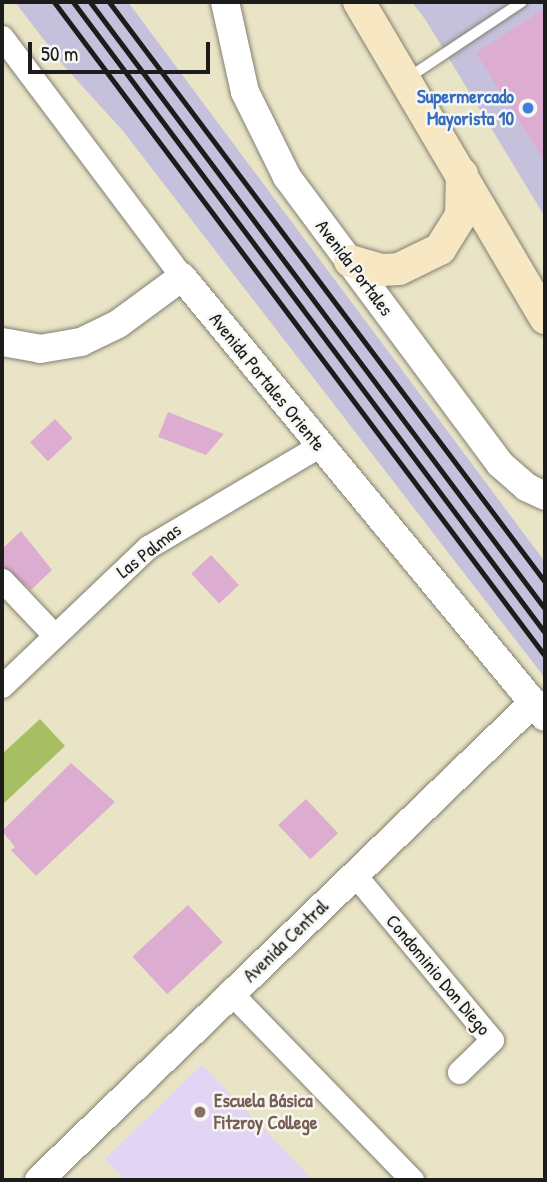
<!DOCTYPE html>
<meta charset="utf-8">
<style>
body{margin:0}
#map{position:relative;width:547px;height:1182px;overflow:hidden;background:#e9e4c6;font-family:"Patrick Hand",sans-serif}
div>[style]{position:absolute}
.built>*{inset:0;background:#e1d4f4}
.industrial>*{inset:0;background:#c5c0db}
.green>*{inset:0;background:#a7be63}
.building>*{inset:0;background:#ddacd1;transform-origin:0 0}
.roads{filter:drop-shadow(0 0 2px #828071) drop-shadow(0 0 2px #828071)}
.service>*{height:10px;margin:-5px;padding:0 5px;transform-origin:5px;border-radius:5px;background:#fff}
.minor>*{height:23px;margin:-11.5px;padding:0 11.5px;transform-origin:11.5px;border-radius:11.5px;background:#fff}
.tertiary>*{height:28px;margin:-14px;padding:0 14px;transform-origin:14px;border-radius:14px;background:#fff}
.secondary>*{height:32px;margin:-16px;padding:0 16px;transform-origin:16px;border-radius:16px;background:#f7e8c3}
.rail>*{height:5px;margin:-2.5px;padding:0 2.5px;transform-origin:2.5px;border-radius:2.5px;background:#1c1c1c}
.dots>*{width:19px;height:19px;translate:-50% -50%;box-sizing:border-box;border:4px solid #f6f6f2;border-radius:50%}
span{translate:-50% -50%;white-space:nowrap;text-align:center;line-height:1.15;-webkit-text-stroke:5px #f6f6f2;paint-order:stroke}
.shop-label{font-size:19px;color:#366cbe;font-weight:700}
.right{translate:-100% -50%;text-align:right}
.street-label{font-size:19px;color:#1c1c1c}
.education-label{font-size:19px;color:#785e54;font-weight:700}
.left{translate:0 -50%;text-align:left}
.frame{position:absolute;inset:0;border:4px solid #1c1c1c;pointer-events:none}
.scale{position:absolute;left:28px;top:42px;width:182px;height:32px;box-sizing:border-box;border:4px solid #1c1c1c;border-top:0;padding-left:9px;font-size:21px;line-height:24px;white-space:nowrap;color:#1c1c1c;-webkit-text-stroke:5px #f6f6f2;paint-order:stroke}
</style>
<div id="map">
<div class="built">
<i style="clip-path:polygon(202px 1065px,313px 1180px,125px 1180px,105px 1159px)"></i>
</div>
<div class="industrial">
<i style="clip-path:polygon(15px 2px,128px 2px,545px 562px,545px 678px,123px 131px,64px 66px)"></i>
<i style="clip-path:polygon(412px 2px,545px 2px,545px 217px,425px 19px)"></i>
</div>
<div class="green">
<i style="clip-path:polygon(40px 719px,65px 746px,2px 805px,2px 754px)"></i>
</div>
<div class="building">
<i style="clip-path:polygon(545px 8px,545px 162px,476px 53px)"></i>
<i style="clip-path:polygon(168px 412px,224px 434px,206px 455px,158px 437px)"></i>
<i style="left:55px;top:419px;width:26px;height:34px;rotate:47deg"></i>
<i style="clip-path:polygon(21px 531px,52px 570px,31px 590px,2px 566px,2px 549px)"></i>
<i style="left:211px;top:555px;width:41px;height:27px;rotate:47deg"></i>
<i style="clip-path:polygon(71px 763px,115px 802px,36px 876px,11px 850px,15px 847px,2px 831px)"></i>
<i style="left:306px;top:799px;width:47px;height:38px;rotate:47deg"></i>
<i style="left:188px;top:905px;width:51px;height:76px;rotate:47deg"></i>
</div>
<div class="roads">
<div class="service">
<i style="left:408px;top:78px;width:137px;rotate:-33.7deg"></i>
</div>
<div class="minor">
<i style="left:2px;top:37px;width:300px;rotate:53.1deg"></i>
<i style="left:2px;top:580px;width:76px;rotate:46.6deg"></i>
<i style="left:2px;top:686px;width:202px;rotate:-43.6deg"></i>
<i style="left:148px;top:547px;width:199px;rotate:-30.6deg"></i>
<i style="left:355px;top:875px;width:214px;rotate:50.3deg"></i>
<i style="left:492px;top:1040px;width:46px;rotate:135.9deg"></i>
<i style="left:232px;top:994px;width:259px;rotate:45.9deg"></i>
</div>
<div class="tertiary">
<i style="left:225px;top:2px;width:92px;rotate:77.5deg"></i>
<i style="left:245px;top:92px;width:95px;rotate:63.7deg"></i>
<i style="left:287px;top:177px;width:357px;rotate:53.4deg"></i>
<i style="left:500px;top:464px;width:35px;rotate:41deg"></i>
<i style="left:526px;top:487px;width:21px;rotate:25deg"></i>
<i style="left:2px;top:342px;width:39px;rotate:10deg"></i>
<i style="left:40px;top:349px;width:42px;rotate:-9.7deg"></i>
<i style="left:81px;top:342px;width:41px;rotate:-25.9deg"></i>
<i style="left:118px;top:324px;width:79px;rotate:-36.3deg"></i>
<i style="left:182px;top:277px;width:570px;rotate:50.48deg"></i>
<i style="left:39px;top:1180px;width:688px;rotate:-44deg"></i>
</div>
<div class="secondary">
<i style="left:359px;top:2px;width:367px;rotate:59.5deg"></i>
<i style="left:350px;top:261px;width:33px;rotate:16deg"></i>
<i style="left:382px;top:270px;width:17px;rotate:-3deg"></i>
<i style="left:399px;top:269px;width:46px;rotate:-26deg"></i>
<i style="left:440px;top:249px;width:39px;rotate:-58deg"></i>
<i style="left:461px;top:216px;width:42px;rotate:-88.6deg"></i>
</div>
</div>
<div class="rail">
<i style="left:54px;top:2px;width:818px;rotate:53.1deg"></i>
<i style="left:73px;top:2px;width:788px;rotate:53.2deg"></i>
<i style="left:90px;top:2px;width:759px;rotate:53.15deg"></i>
<i style="left:109px;top:2px;width:726px;rotate:53.07deg"></i>
</div>
<div class="dots">
<i style="left:528px;top:108px;background:#3f7fe0"></i>
<i style="left:200px;top:1112px;background:#8d6e63"></i>
</div>
<div class="shop-label">
<span class="right" style="left:514px;top:108px">Supermercado<br>Mayorista 10</span>
</div>
<div class="street-label">
<span style="left:354px;top:268px;rotate:53deg">Avenida Portales</span>
<span style="left:267px;top:382px;rotate:51deg">Avenida Portales Oriente</span>
<span style="left:149px;top:551px;rotate:-38deg">Las Palmas</span>
<span style="left:286px;top:941px;rotate:-44deg">Avenida Central</span>
<span style="left:438px;top:975px;rotate:50deg">Condominio Don Diego</span>
</div>
<div class="education-label">
<span class="left" style="left:214px;top:1112px">Escuela Básica<br>Fitzroy College</span>
</div>
<div class="frame"></div>
<div class="scale">50 m</div>
</div>
